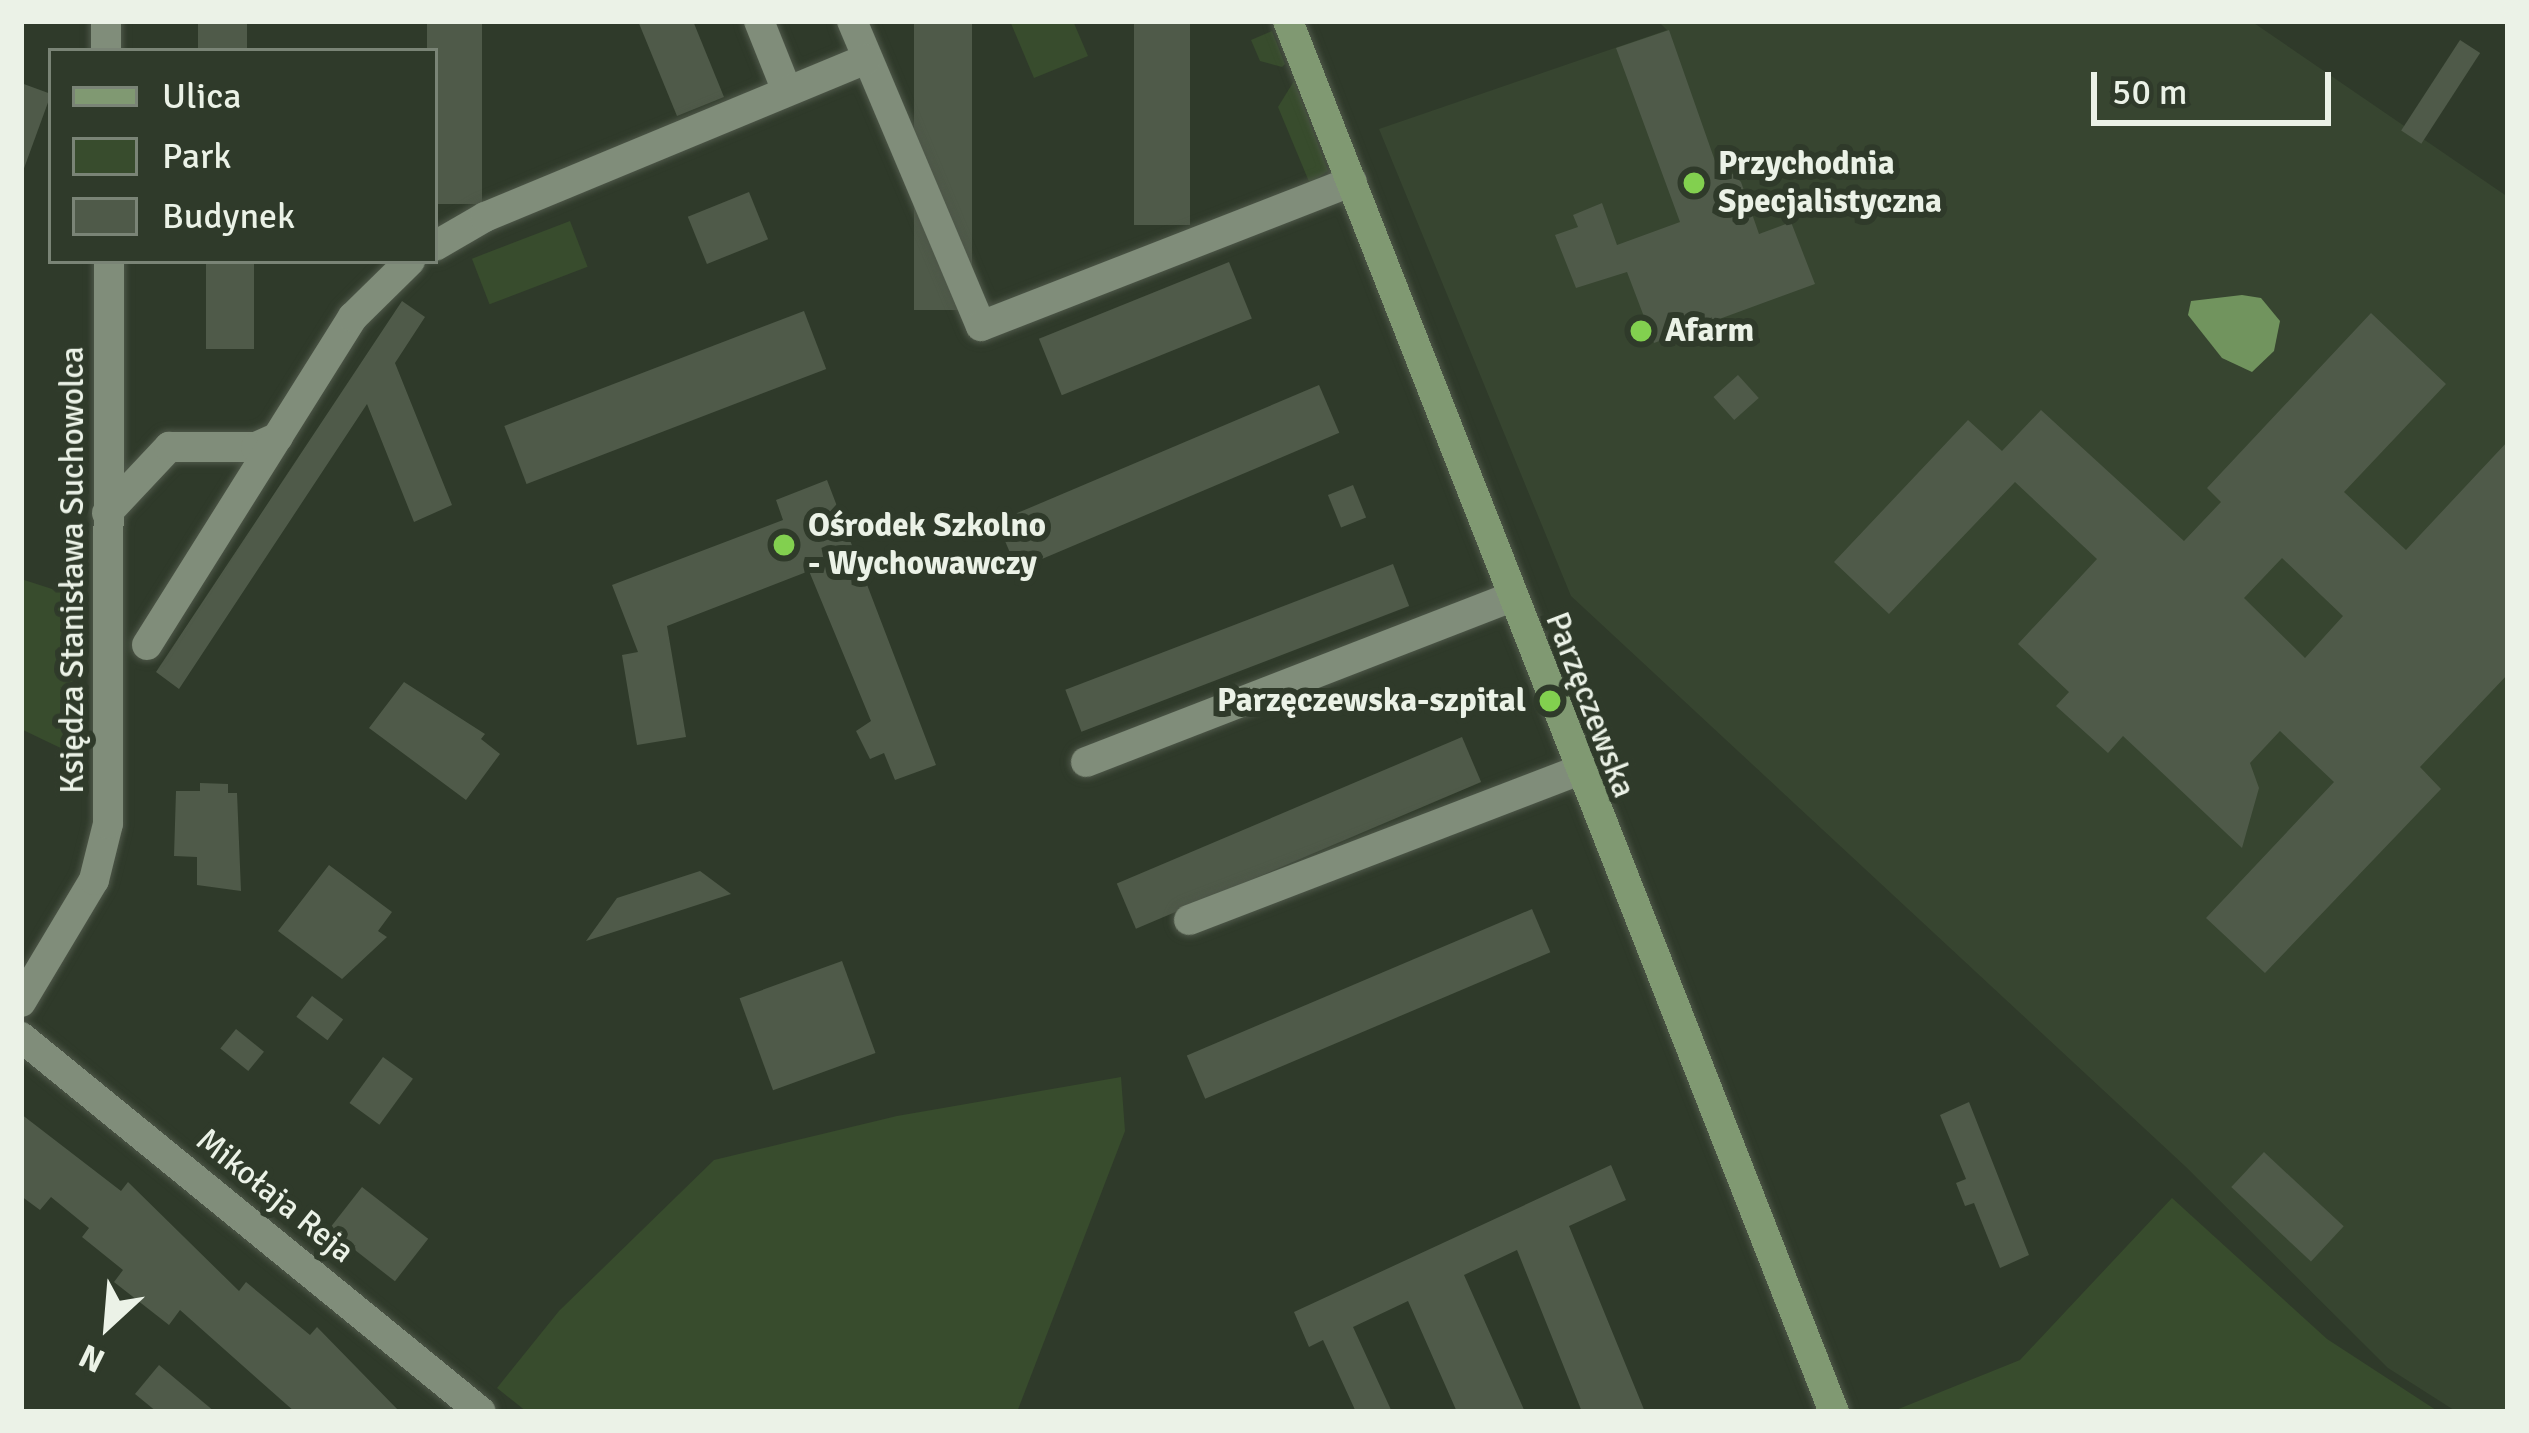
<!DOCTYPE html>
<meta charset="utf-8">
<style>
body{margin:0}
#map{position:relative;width:2529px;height:1433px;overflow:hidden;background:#2f3a2a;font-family:Signika,sans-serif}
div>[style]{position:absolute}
.built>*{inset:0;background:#374530}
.green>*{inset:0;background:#384c2d;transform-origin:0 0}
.water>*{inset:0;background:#71945e}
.building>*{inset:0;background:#4f5a49;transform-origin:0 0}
.roads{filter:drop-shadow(0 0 3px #4e5749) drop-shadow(0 0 3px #4e5749)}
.street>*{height:30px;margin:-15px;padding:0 15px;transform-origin:15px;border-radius:15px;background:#808d7a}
.secondary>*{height:30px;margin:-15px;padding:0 15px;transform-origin:15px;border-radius:15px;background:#809972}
.dots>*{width:33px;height:33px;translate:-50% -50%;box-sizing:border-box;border:6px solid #2f3a2a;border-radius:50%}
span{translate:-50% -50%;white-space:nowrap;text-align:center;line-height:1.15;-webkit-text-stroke:12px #2f3a2a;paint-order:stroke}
.poi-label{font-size:33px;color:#ebf2e7;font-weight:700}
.left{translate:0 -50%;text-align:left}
.right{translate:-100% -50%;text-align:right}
.street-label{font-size:33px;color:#ebf2e7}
.frame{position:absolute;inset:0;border:24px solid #ebf2e7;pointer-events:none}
.legend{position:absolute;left:48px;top:48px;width:390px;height:216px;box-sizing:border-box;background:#2f3a2a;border:3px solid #7a8476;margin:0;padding:15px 21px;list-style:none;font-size:36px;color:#ebf2e7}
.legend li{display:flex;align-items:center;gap:24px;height:60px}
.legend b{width:60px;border:3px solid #7a8476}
.north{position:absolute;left:48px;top:1265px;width:120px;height:120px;-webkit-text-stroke:9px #2f3a2a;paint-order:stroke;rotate:206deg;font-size:33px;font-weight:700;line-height:48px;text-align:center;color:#ebf2e7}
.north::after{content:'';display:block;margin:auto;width:42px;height:54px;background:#ebf2e7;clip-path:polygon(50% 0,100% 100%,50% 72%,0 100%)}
.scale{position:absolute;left:2091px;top:72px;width:240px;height:54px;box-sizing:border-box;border:6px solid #ebf2e7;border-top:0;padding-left:15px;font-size:36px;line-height:42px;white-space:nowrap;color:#ebf2e7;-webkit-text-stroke:9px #2f3a2a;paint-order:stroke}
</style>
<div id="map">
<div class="built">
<i style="clip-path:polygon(1658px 21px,2251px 21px,2508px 197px,2508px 1412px,2457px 1412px,2388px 1368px,2186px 1167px,1571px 596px,1379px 129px,1667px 30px)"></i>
</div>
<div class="green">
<i style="clip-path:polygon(1010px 21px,1073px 21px,1088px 56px,1034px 78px)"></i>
<i style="clip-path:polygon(1272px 31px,1285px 64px,1282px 67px,1260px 61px,1251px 40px)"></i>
<i style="clip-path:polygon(1294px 81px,1328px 171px,1310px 184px,1278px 107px)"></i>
<i style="left:570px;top:221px;width:49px;height:105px;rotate:69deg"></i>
<i style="clip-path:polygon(21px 579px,74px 596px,71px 753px,21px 729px)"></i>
<i style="clip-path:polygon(1121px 1077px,1125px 1131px,1017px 1412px,527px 1412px,497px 1388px,559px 1311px,714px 1160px,897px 1116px)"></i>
<i style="clip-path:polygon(2172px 1198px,2327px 1339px,2439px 1412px,1891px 1412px,2020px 1360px)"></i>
</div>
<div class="water">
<i style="clip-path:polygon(2242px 295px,2261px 298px,2280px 321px,2274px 351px,2252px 372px,2222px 358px,2188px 315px,2191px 301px)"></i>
</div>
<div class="building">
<i style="left:198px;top:21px;width:49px;height:30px"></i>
<i style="left:427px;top:21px;width:55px;height:183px"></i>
<i style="clip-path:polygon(638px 21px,693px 21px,724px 97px,677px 116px)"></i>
<i style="left:914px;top:21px;width:58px;height:289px"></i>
<i style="left:1134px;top:21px;width:56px;height:204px"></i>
<i style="clip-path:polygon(1669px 30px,1721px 178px,1733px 174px,1741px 182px,1759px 234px,1791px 222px,1815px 284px,1654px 343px,1627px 272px,1576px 288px,1555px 235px,1578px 227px,1573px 215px,1602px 203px,1617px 245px,1680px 222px,1616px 48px)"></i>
<i style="left:2460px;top:40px;width:24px;height:108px;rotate:33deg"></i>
<i style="left:21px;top:83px;width:32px;height:154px;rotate:20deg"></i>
<i style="left:749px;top:192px;width:51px;height:66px;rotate:68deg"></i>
<i style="left:206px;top:261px;width:48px;height:88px"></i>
<i style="left:1229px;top:262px;width:61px;height:205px;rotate:68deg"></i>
<i style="clip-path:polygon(402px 301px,425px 317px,395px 363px,452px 505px,414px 522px,367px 404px,179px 689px,156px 672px)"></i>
<i style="left:804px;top:311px;width:62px;height:321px;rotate:69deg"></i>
<i style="clip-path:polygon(evenodd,2371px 313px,2446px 384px,2344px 492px,2406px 550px,2508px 441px,2508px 674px,2420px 767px,2441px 789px,2265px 973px,2206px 918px,2334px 782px,2280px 731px,2250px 763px,2259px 788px,2242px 848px,2123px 736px,2108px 753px,2056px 706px,2069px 692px,2018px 644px,2097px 559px,2015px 482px,1889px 614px,1834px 562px,1968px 420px,2002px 451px,2041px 410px,2184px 541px,2221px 502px,2207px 488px,2371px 313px,2282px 558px,2343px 616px,2305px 658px,2244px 598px,2282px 558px)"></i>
<i style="left:1738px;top:375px;width:31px;height:33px;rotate:48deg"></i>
<i style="left:1319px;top:385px;width:52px;height:350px;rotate:67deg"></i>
<i style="clip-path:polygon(827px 480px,936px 765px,895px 780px,884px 753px,870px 759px,856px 731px,871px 721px,809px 571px,667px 626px,686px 737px,637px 745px,622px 655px,638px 652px,612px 585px,783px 520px,776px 500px)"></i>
<i style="left:1353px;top:485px;width:35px;height:27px;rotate:68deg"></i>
<i style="left:1393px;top:564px;width:45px;height:351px;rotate:69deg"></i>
<i style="clip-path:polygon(404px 682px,485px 734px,481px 739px,500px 754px,466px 800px,369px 728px)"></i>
<i style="left:1462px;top:737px;width:49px;height:375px;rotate:67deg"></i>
<i style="clip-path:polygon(200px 783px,228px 784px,228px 793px,237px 793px,241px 891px,197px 885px,197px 857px,174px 856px,176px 791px,200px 791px)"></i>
<i style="clip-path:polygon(329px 865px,392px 912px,378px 931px,387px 937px,342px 979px,278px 931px)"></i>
<i style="clip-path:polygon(700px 871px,731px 894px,586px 941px,617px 898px)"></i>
<i style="left:1532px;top:909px;width:47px;height:375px;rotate:67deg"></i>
<i style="left:842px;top:961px;width:98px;height:109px;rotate:70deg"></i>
<i style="left:312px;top:996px;width:39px;height:26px;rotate:37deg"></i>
<i style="left:236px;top:1029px;width:36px;height:25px;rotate:39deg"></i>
<i style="left:383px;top:1057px;width:37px;height:57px;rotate:36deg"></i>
<i style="clip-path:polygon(1969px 1102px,2029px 1255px,2000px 1268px,1974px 1203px,1965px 1206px,1956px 1183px,1966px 1179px,1940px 1115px)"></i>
<i style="clip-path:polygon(21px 1114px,121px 1191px,128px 1182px,239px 1291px,246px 1282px,310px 1335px,317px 1327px,400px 1412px,295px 1412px,180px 1310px,169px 1325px,114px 1282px,123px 1270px,82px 1237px,89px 1228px,51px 1197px,40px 1210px,21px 1196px)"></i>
<i style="left:2264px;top:1152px;width:109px;height:48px;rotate:43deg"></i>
<i style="clip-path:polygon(1611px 1165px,1626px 1200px,1569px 1226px,1645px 1412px,1582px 1412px,1517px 1250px,1464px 1275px,1525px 1412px,1457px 1412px,1408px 1301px,1353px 1327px,1392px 1412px,1356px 1412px,1323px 1340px,1309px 1347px,1294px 1312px)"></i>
<i style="left:362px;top:1187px;width:84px;height:54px;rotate:38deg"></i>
<i style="clip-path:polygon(159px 1365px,215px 1412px,157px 1412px,135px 1394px)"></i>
</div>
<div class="roads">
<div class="street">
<i style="left:106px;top:21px;width:30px;rotate:90deg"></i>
<i style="left:759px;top:21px;width:75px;rotate:68.2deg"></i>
<i style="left:852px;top:21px;width:331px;rotate:67.1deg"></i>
<i style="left:981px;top:326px;width:398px;rotate:-21.3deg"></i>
<i style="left:435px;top:246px;width:58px;rotate:-30.1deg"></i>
<i style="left:485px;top:217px;width:413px;rotate:-22.5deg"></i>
<i style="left:107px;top:513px;width:91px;rotate:-46.8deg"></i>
<i style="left:169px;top:447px;width:87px"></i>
<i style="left:256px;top:447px;width:24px;rotate:-24deg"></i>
<i style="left:147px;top:645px;width:387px;rotate:-57.9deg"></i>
<i style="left:353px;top:317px;width:80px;rotate:-44.5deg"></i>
<i style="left:1086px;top:762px;width:454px;rotate:-21.2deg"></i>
<i style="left:1189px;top:920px;width:416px;rotate:-21deg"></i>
<i style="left:21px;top:1002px;width:142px;rotate:-59.1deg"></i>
<i style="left:94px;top:880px;width:58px;rotate:-76deg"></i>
<i style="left:108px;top:824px;width:563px;rotate:-89.9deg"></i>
<i style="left:21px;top:1037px;width:593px;rotate:39.19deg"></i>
</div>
<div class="secondary">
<i style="left:1288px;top:21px;width:1494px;rotate:68.57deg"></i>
</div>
</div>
<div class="dots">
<i style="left:1694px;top:183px;background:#82d04f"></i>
<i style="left:1641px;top:331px;background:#82d04f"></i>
<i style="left:784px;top:545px;background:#82d04f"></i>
<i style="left:1550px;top:701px;background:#82d04f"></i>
</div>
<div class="poi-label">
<span class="left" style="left:1718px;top:183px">Przychodnia<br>Specjalistyczna</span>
<span class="left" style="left:1665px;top:331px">Afarm</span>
<span class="left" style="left:808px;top:545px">Ośrodek Szkolno<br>- Wychowawczy</span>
<span class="right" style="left:1526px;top:701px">Parzęczewska-szpital</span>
</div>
<div class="street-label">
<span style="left:73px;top:570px;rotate:-90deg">Księdza Stanisława Suchowolca</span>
<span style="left:1590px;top:705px;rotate:69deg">Parzęczewska</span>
<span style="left:275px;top:1196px;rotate:39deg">Mikołaja Reja</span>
</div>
<div class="frame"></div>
<ul class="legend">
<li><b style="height:15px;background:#809972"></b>Ulica</li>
<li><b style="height:33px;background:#384c2d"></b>Park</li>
<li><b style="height:33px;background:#4f5a49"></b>Budynek</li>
</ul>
<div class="north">N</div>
<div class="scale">50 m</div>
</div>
